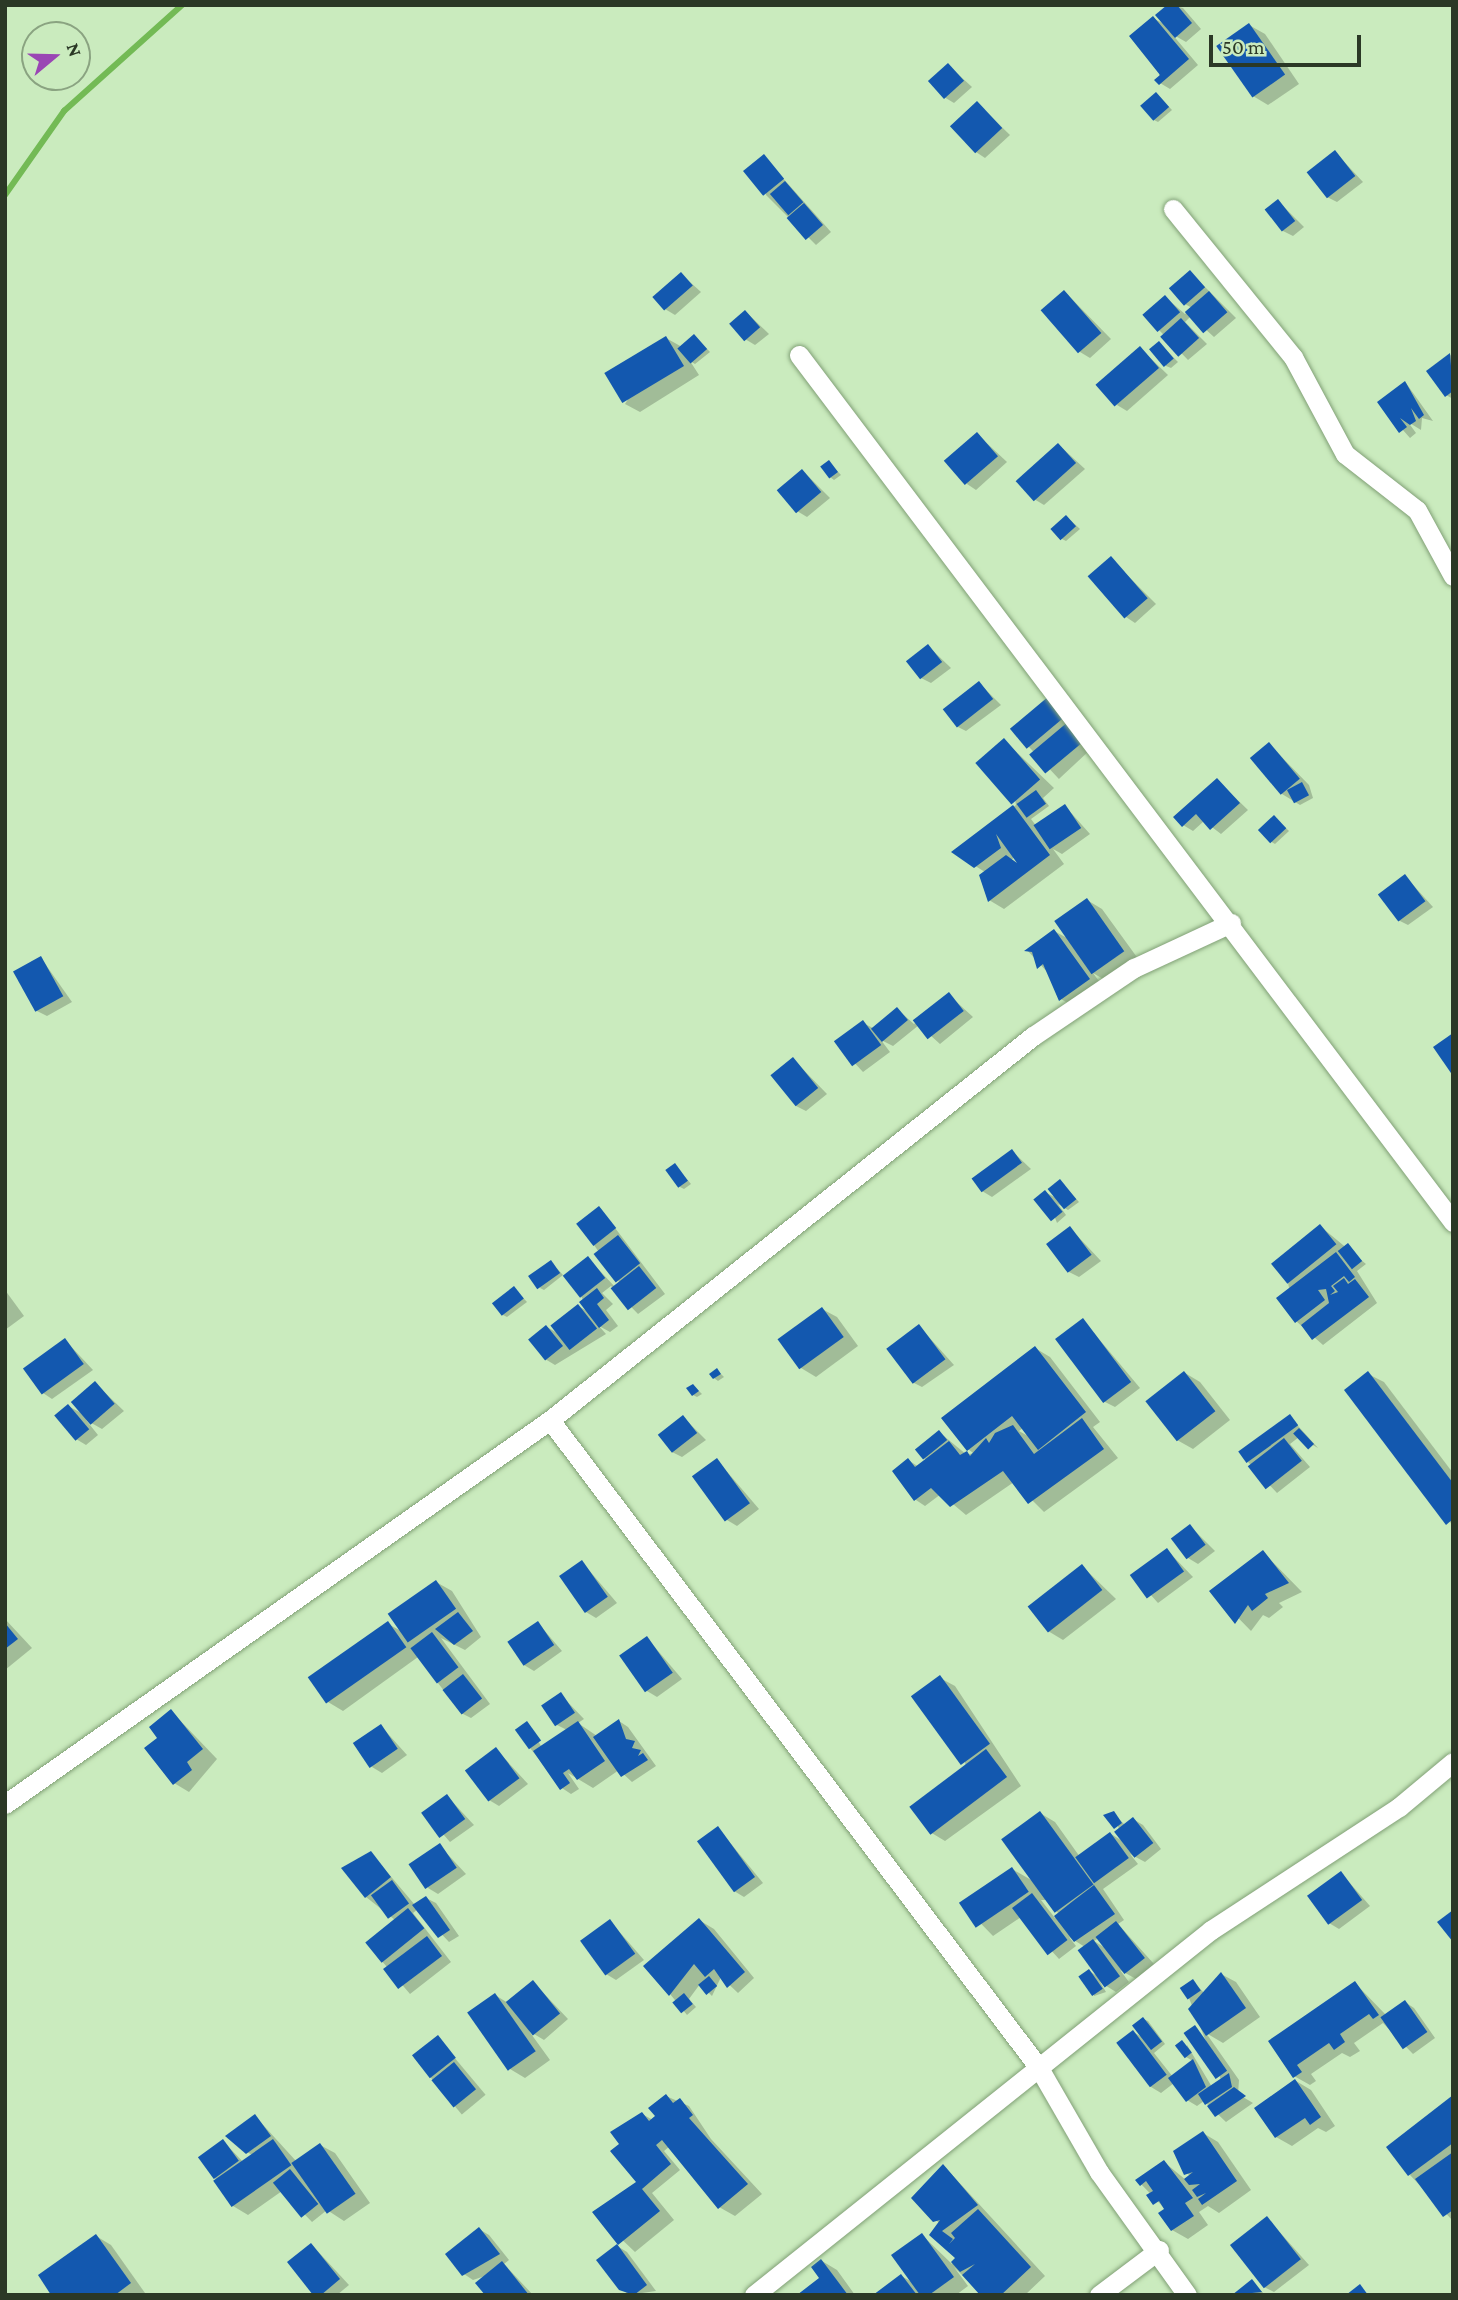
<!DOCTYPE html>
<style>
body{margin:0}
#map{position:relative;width:1458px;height:2300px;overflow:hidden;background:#caebbe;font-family:"Crimson Pro",serif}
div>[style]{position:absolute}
.shadow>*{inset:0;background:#0003;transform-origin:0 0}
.stream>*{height:6px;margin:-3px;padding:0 3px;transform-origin:3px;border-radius:3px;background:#73ba55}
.building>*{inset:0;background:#1358af;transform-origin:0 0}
.roads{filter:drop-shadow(0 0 2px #81a076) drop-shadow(0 0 2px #81a076)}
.street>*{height:19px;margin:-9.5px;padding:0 9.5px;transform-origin:9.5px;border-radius:9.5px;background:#fff}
span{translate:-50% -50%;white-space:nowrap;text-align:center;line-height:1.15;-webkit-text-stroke:7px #caebbe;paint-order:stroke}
.frame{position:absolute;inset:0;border:7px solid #2b3826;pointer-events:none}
.north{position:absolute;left:21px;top:21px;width:70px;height:70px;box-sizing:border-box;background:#caebbe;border:2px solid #8aa381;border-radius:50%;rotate:71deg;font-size:19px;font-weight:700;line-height:28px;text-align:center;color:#2b3826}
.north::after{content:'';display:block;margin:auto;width:24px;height:32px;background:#9a46b4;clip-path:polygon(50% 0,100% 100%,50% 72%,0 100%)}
.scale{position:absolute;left:1209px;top:35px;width:152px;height:32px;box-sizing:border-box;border:4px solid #2b3826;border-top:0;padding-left:9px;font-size:21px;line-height:24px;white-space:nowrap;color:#2b3826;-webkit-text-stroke:5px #caebbe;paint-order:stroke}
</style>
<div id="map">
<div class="shadow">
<i style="clip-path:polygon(1169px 5px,1183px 8px,1201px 29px,1186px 42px,1172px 34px,1198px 65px,1170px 89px,1160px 83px,1153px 18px,1166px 25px)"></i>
<i style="clip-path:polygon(1249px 25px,1265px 34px,1299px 84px,1268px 105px,1253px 96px)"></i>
<i style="clip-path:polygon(948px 65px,972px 87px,954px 103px,944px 97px)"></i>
<i style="clip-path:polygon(1160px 97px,1172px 110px,1158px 122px,1154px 120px)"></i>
<i style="clip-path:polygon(978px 104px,1010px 135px,985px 158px,976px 152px)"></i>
<i style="clip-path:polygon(1335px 152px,1363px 182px,1337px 202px,1327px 197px)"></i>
<i style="clip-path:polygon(764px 157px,831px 232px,816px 245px,766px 195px)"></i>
<i style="clip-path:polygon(1278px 201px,1304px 227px,1293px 236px,1283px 231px)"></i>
<i style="clip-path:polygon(1190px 272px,1236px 318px,1214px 337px,1191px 316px,1185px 322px,1207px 344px,1188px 360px,1159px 330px,1165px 297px,1185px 314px,1192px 308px,1185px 304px)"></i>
<i style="clip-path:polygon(681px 274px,701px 292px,675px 315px,665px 309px)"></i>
<i style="clip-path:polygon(1065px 292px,1111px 339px,1090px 358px,1080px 352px)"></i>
<i style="clip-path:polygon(746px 312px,769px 334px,755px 345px,745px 339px)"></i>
<i style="clip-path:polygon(695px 336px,710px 352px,695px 364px,690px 361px,699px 375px,640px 412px,625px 404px,666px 338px,682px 347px)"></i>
<i style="clip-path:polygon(1159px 343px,1178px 362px,1171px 368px,1166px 366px)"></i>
<i style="clip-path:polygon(1140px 348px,1168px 375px,1127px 411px,1117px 405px)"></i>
<i style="clip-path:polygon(1450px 355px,1453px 357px,1453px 399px,1446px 395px)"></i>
<i style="clip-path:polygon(1406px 383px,1433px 421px,1422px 418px,1421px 430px,1408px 422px,1416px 433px,1410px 438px,1379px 403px)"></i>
<i style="clip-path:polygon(977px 434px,1007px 462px,976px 490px,967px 484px)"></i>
<i style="clip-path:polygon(1059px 445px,1085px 469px,1044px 505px,1034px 499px)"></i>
<i style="clip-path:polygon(829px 462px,841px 475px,834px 480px,830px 477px)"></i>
<i style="clip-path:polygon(803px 471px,830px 498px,807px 517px,797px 511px)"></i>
<i style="clip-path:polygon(1067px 517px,1080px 529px,1066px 541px,1062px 539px)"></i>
<i style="clip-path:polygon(1111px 559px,1156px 604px,1135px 623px,1126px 617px)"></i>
<i style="clip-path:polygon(928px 646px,951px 668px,931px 683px,921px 678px)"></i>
<i style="clip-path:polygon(979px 683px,1001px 705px,966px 731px,956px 726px)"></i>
<i style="left:1049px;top:698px;width:66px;height:48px;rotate:47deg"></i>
<i style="clip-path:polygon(evenodd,1004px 740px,1054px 788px,1043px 798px,1049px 806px,1031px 819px,1037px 827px,1065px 806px,1090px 834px,1062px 854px,1053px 849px,1064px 864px,1004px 909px,989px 900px,985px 872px,953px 852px,1016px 805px,1004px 740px,1015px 857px,1022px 866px,1011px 860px,1015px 857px)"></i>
<i style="clip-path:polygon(1269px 744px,1309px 785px,1313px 798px,1300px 805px,1282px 794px,1252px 758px)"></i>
<i style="clip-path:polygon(1217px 780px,1248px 810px,1221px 834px,1204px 821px,1193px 831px,1183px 825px)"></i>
<i style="clip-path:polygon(1274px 817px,1289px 831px,1275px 844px,1270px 841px)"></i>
<i style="clip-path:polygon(1405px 876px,1433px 907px,1408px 925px,1398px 920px)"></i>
<i style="clip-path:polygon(1087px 900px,1102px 909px,1139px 960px,1108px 982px,1093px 973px,1104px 988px,1076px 1008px,1061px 999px,1049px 974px,1027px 950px,1054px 931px,1069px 939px)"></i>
<i style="clip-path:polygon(41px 958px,72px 1002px,47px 1016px,37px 1011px)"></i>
<i style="clip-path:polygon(949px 995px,973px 1017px,940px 1044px,919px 1025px,893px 1046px,881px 1040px,890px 1052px,863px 1072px,836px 1043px,863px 1023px,873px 1028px,897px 1009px,914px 1024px)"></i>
<i style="clip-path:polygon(793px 1059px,827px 1094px,806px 1111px,796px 1106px)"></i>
<i style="clip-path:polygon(1012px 1151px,1031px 1169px,992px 1197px,982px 1191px)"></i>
<i style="clip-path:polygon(675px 1165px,691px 1184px,684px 1189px,680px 1187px)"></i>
<i style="clip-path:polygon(1060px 1181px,1079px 1202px,1068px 1210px,1058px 1204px,1066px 1215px,1057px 1223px,1045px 1192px,1056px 1198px)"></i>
<i style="clip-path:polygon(600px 1208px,665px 1294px,638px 1314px,611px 1286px,602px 1293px,613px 1304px,606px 1310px,618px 1326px,610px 1332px,599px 1326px,606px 1334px,555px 1365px,545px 1359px,547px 1327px,559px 1334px,578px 1306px,589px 1312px,581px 1296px,588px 1258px,615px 1287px,620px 1283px,594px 1245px)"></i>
<i style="clip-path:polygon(1320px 1226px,1366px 1264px,1357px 1271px,1377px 1303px,1323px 1345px,1296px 1321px,1288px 1283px)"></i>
<i style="clip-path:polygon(1070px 1228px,1101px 1261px,1079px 1277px,1069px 1272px)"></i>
<i style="clip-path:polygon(551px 1262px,563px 1275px,544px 1290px,540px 1288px)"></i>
<i style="clip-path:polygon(514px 1288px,527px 1302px,507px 1317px,503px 1315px)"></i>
<i style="clip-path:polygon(5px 1290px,24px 1316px,5px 1330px)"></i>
<i style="clip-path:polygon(822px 1309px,837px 1317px,858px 1346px,816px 1377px,801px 1368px,780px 1339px)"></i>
<i style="clip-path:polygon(1083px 1320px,1140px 1388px,1115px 1407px,1105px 1402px)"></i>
<i style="clip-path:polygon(919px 1326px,954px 1365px,922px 1387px,912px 1382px)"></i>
<i style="clip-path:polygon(65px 1340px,93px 1370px,52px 1399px,43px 1393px)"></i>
<i style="clip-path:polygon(evenodd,1035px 1348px,1050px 1357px,1100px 1422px,1093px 1427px,1118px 1458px,1044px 1512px,1014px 1482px,966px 1515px,941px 1494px,925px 1506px,916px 1500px,894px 1472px,908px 1460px,919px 1467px,928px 1460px,923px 1458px,939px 1432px,967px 1455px,973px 1453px,968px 1449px,1035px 1348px,1023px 1428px,1030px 1437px,1019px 1431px,1023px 1428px)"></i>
<i style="clip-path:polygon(717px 1370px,724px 1377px,718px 1381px,714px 1378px)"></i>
<i style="clip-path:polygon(1185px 1373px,1200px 1382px,1230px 1420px,1193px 1449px,1177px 1440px)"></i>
<i style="clip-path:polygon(1368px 1374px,1384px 1382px,1453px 1473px,1453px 1527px)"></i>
<i style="clip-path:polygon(95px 1383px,124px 1411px,102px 1429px,86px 1420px,98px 1435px,86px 1445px,76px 1439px,68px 1406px,85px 1415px)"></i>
<i style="clip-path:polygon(694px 1386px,702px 1394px,697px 1397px,693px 1395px)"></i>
<i style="clip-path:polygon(683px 1417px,706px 1440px,682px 1457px,672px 1452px)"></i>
<i style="clip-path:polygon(1290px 1417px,1318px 1448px,1299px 1437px,1290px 1444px,1310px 1467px,1277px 1493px,1248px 1462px)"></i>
<i style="clip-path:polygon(717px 1460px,759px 1509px,737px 1526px,727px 1520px)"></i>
<i style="clip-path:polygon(1190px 1526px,1215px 1551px,1198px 1564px,1188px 1558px)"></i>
<i style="clip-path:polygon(1167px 1550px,1193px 1577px,1158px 1603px,1133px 1575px)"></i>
<i style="clip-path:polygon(1263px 1552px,1302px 1592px,1279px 1603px,1283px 1607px,1269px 1618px,1263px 1615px,1251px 1631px,1212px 1591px)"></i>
<i style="clip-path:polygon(582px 1562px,617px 1603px,596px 1618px,586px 1612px)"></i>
<i style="clip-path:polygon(1082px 1566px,1116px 1599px,1063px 1640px,1048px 1631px)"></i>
<i style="clip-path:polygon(436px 1582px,452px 1591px,481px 1637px,465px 1650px,441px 1638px,490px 1704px,471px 1718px,461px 1713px,418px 1657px,343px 1711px,328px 1702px,311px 1678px,388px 1624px,403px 1632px)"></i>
<i style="clip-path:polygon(5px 1619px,32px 1648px,5px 1670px)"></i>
<i style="clip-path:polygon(538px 1623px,562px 1651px,534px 1671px,524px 1665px)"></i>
<i style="clip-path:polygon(647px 1638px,682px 1679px,657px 1697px,647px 1691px)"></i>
<i style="clip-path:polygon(940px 1678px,955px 1686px,1021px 1786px,945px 1841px,930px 1832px,966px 1766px)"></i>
<i style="clip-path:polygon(561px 1695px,584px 1719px,578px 1723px,597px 1736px,619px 1721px,628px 1727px,656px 1766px,632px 1782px,619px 1770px,593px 1788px,568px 1773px,579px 1789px,571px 1794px,562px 1788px,530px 1748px,528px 1723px,541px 1746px,567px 1730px,557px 1725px)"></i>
<i style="clip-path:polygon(171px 1711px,217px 1759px,189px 1792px,174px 1783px,159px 1738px)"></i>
<i style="clip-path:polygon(381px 1726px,407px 1755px,382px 1773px,372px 1767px)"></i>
<i style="clip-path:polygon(496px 1749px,528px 1784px,499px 1806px,489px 1800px)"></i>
<i style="clip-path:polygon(447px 1796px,474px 1825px,450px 1842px,424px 1812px)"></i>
<i style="clip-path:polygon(evenodd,1040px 1813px,1055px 1822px,1080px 1857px,1111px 1834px,1124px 1842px,1113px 1813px,1125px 1825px,1133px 1819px,1143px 1825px,1161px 1849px,1145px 1862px,1130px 1854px,1138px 1864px,1103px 1889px,1124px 1920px,1118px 1924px,1154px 1964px,1136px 1979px,1120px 1970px,1129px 1982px,1116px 1992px,1100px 1982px,1106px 1992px,1094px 1996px,1089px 1971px,1099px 1977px,1085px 1947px,1069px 1937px,1076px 1946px,1059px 1959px,1021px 1917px,993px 1936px,962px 1904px,1012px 1869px,1033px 1881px,1040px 1813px,1041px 1900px,1046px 1900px,1059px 1914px,1055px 1918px,1041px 1900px,1040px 1813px,1099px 1938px,1107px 1949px,1094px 1941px,1099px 1938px)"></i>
<i style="clip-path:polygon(718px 1828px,763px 1883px,744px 1897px,734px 1891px)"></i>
<i style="clip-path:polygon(440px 1846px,466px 1874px,438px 1894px,428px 1888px)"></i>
<i style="clip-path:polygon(371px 1853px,415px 1905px,426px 1898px,436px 1903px,459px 1936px,449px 1942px,418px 1909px,413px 1913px,451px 1962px,410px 1994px,381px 1960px,395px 1920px,366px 1897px)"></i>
<i style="clip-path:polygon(1341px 1873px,1370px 1906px,1339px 1929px,1329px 1923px)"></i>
<i style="clip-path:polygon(699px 1920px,714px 1929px,754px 1978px,738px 1993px,721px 1977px,712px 1996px,700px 1984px,689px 1999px,696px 2007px,687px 2015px,670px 1994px)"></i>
<i style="clip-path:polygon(610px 1921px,644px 1960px,616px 1980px,606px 1974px)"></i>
<i style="clip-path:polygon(1221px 1974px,1236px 1982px,1260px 2017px,1223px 2043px,1206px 2033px,1239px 2080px,1238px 2094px,1253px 2103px,1226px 2122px,1204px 2101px,1197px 2106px,1187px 2100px,1174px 2083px,1161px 2093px,1151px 2087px,1133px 2032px,1144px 2038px,1143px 2019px,1148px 2021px,1165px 2044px,1154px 2053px,1173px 2077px,1193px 2061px,1186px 2057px,1187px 2045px,1212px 2087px,1221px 2080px,1189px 1998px,1193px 1981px,1204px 1993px)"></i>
<i style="clip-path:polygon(533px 1982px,568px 2019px,544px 2040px,529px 2031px,550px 2060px,525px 2078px,510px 2069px,495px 1995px,508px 2003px)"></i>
<i style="clip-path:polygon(1355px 1983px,1386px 2015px,1405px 2002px,1414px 2008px,1435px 2038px,1413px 2054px,1383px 2023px,1354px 2043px,1360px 2051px,1350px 2057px,1342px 2053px,1311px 2074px,1316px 2081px,1310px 2085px,1294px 2076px,1271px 2042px)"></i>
<i style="left:438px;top:2038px;width:74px;height:31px;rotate:50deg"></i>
<i style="clip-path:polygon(1296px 2081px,1311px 2090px,1335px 2126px,1326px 2132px,1318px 2128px,1292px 2146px,1276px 2137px)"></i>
<i style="clip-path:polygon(666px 2096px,689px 2106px,711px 2139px,762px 2194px,735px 2216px,719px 2207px,670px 2146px,664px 2151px,680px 2170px,652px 2193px,674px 2220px,635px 2252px,594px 2213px,643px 2188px,621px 2144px,642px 2114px,653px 2120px)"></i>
<i style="clip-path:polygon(1453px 2097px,1453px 2221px,1410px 2175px)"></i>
<i style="clip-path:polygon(255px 2116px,296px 2161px,320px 2145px,335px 2153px,370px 2203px,344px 2221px,327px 2210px,312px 2222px,282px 2191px,248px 2215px,233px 2206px,215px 2178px,223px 2141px,245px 2164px,254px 2156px,247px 2152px)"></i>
<i style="clip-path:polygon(1203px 2133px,1218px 2142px,1251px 2190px,1219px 2213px,1208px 2206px,1199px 2212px,1208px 2225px,1188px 2239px,1172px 2230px,1166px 2210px,1141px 2184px,1164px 2162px,1186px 2180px,1191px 2176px,1186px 2173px)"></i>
<i style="clip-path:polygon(944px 2166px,1045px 2276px,1025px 2295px,982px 2295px,954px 2267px,968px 2286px,956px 2295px,876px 2295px,901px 2276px,914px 2283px,922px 2235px,952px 2264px,958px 2258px,932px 2235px,941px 2225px,914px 2198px)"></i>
<i style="clip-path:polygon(1267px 2218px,1309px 2265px,1274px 2292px,1264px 2287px)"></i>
<i style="clip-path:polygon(479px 2229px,489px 2235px,509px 2260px,504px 2264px,533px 2295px,487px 2295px,488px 2275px,473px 2280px,464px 2274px)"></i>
<i style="clip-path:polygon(96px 2236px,111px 2245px,145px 2293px,54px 2295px)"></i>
<i style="clip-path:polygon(312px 2245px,349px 2285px,337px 2295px,315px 2295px)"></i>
<i style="clip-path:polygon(617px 2246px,627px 2252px,656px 2291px,628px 2295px,599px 2260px)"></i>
<i style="clip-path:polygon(822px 2261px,837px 2270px,855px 2295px,800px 2295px,822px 2279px)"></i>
<i style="clip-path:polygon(1252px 2281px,1265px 2295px,1235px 2295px)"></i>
</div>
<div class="stream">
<i style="left:5px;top:195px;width:103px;rotate:-54.9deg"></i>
<i style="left:64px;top:111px;width:159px;rotate:-41.9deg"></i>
</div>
<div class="building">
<i style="clip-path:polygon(1167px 5px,1177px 5px,1192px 23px,1175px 38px,1155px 15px)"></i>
<i style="clip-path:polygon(1153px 16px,1189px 59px,1159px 85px,1154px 80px,1160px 75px,1129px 36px)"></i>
<i style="left:1249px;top:23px;width:63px;height:40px;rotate:55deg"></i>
<i style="left:948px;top:63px;width:24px;height:27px;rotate:48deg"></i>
<i style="left:1156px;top:92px;width:20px;height:21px;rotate:49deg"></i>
<i style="left:977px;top:101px;width:37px;height:37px;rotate:47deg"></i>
<i style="left:1335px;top:150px;width:33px;height:36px;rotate:52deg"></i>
<i style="left:764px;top:154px;width:32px;height:27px;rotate:51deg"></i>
<i style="left:785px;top:181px;width:28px;height:20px;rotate:49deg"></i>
<i style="left:1278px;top:199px;width:28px;height:17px;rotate:52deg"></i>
<i style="left:804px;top:203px;width:29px;height:23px;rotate:49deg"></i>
<i style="left:1190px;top:270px;width:23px;height:28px;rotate:49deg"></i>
<i style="left:681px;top:272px;width:18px;height:38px;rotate:49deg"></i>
<i style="left:1064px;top:290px;width:57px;height:31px;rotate:49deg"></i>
<i style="left:1209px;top:291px;width:28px;height:32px;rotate:49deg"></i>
<i style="left:1165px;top:295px;width:23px;height:30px;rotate:49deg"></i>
<i style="left:745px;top:310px;width:23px;height:21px;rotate:49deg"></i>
<i style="left:1181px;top:318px;width:27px;height:28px;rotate:48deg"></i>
<i style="left:694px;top:334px;width:20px;height:22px;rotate:49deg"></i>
<i style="left:666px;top:336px;width:35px;height:72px;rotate:59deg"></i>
<i style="left:1159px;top:341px;width:23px;height:13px;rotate:50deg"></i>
<i style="left:1140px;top:346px;width:29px;height:59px;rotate:49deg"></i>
<i style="clip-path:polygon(1450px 353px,1453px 391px,1445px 397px,1426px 371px)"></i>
<i style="clip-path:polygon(1405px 381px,1424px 415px,1419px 419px,1411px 408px,1416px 421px,1410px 425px,1400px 418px,1407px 427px,1399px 433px,1377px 402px)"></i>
<i style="left:977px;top:432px;width:32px;height:44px;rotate:49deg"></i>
<i style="left:1058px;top:443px;width:27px;height:57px;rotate:48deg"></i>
<i style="left:829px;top:460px;width:15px;height:11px;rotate:53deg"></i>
<i style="left:802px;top:469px;width:30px;height:33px;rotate:50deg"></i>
<i style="left:1066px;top:515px;width:15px;height:21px;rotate:48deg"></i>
<i style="left:1111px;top:556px;width:56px;height:31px;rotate:49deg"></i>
<i style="left:928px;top:644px;width:23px;height:28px;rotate:52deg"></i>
<i style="left:979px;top:681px;width:23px;height:46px;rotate:52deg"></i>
<i style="left:1049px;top:696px;width:26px;height:51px;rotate:50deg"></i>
<i style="left:1069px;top:721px;width:25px;height:52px;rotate:50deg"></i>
<i style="left:1004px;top:738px;width:55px;height:38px;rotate:49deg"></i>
<i style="left:1269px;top:742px;width:48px;height:25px;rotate:50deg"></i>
<i style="clip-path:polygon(1217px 778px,1240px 803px,1210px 830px,1196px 814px,1182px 827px,1173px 817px)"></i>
<i style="left:1302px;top:782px;width:15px;height:17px;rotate:62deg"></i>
<i style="left:1036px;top:790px;width:17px;height:24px;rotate:54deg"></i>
<i style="left:1065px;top:804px;width:29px;height:38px;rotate:56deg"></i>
<i style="clip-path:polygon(1013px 805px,1050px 855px,988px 902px,979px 875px,1006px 855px,1017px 863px,996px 834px,1001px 848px,974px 868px,951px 852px)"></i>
<i style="left:1274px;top:815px;width:18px;height:22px;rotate:47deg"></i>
<i style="left:1405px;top:874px;width:34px;height:34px;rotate:53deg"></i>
<i style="left:1087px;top:898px;width:65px;height:40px;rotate:55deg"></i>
<i style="clip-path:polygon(1054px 929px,1090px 979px,1059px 1001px,1043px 964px,1037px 969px,1032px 952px,1024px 951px)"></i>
<i style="left:41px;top:956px;width:46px;height:32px;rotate:61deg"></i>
<i style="left:949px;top:992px;width:24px;height:46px;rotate:52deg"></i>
<i style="left:897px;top:1007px;width:17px;height:34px;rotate:50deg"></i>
<i style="left:863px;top:1020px;width:31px;height:36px;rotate:54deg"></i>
<i style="clip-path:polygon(1453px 1033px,1453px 1076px,1433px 1047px)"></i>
<i style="left:793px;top:1057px;width:40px;height:29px;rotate:51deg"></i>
<i style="left:1012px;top:1149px;width:17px;height:50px;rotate:54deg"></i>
<i style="left:675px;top:1163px;width:22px;height:12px;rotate:54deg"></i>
<i style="left:1060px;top:1179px;width:26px;height:16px;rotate:51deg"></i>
<i style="left:1045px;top:1190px;width:28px;height:15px;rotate:51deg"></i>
<i style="left:599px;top:1206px;width:28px;height:29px;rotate:52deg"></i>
<i style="left:1320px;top:1224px;width:26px;height:63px;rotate:51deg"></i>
<i style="left:1070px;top:1226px;width:36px;height:30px;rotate:53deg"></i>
<i style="left:618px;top:1235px;width:36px;height:31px;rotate:52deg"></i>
<i style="left:1348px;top:1243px;width:23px;height:13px;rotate:52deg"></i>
<i style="clip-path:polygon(1336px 1252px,1355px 1277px,1349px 1282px,1344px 1276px,1331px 1286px,1335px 1291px,1330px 1295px,1338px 1292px,1333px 1286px,1344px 1278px,1348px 1284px,1355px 1279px,1369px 1297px,1312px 1340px,1301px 1325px,1329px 1303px,1326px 1289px,1318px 1290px,1325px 1300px,1295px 1323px,1276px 1298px)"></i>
<i style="left:588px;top:1256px;width:28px;height:32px;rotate:52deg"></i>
<i style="left:551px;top:1260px;width:16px;height:28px;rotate:55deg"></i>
<i style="left:639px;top:1266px;width:28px;height:36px;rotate:52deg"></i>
<i style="left:514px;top:1286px;width:16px;height:28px;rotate:52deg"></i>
<i style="clip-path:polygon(597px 1288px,604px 1298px,597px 1304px,609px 1320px,599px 1328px,579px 1302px)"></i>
<i style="left:578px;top:1304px;width:31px;height:35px;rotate:52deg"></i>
<i style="left:822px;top:1307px;width:37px;height:55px;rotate:54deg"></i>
<i style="left:1083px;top:1318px;width:80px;height:35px;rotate:53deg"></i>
<i style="left:919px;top:1324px;width:44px;height:41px;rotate:53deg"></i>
<i style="left:546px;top:1325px;width:27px;height:23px;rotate:51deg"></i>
<i style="left:65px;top:1338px;width:32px;height:52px;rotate:54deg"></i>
<i style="clip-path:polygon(1035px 1346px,1086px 1412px,1038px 1450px,1012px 1416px,967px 1451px,970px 1456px,986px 1438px,989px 1443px,995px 1433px,1013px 1425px,1034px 1454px,1082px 1418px,1104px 1449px,1028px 1504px,1003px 1471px,950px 1507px,931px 1488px,914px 1501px,892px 1471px,908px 1458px,915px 1467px,949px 1441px,960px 1455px,967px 1451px,941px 1418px)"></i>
<i style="clip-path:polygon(717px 1368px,721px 1374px,713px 1379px,709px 1374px)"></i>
<i style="left:1184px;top:1371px;width:51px;height:49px;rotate:52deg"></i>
<i style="clip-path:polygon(1368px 1371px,1453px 1483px,1453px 1519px,1446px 1525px,1344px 1390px)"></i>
<i style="left:95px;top:1381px;width:30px;height:32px;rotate:49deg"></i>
<i style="clip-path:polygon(693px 1384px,699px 1391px,692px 1396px,686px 1388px)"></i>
<i style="left:68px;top:1404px;width:33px;height:18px;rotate:50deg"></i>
<i style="left:1290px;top:1414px;width:14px;height:64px;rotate:54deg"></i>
<i style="left:683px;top:1415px;width:23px;height:32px;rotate:52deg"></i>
<i style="left:1299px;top:1428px;width:22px;height:8px;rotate:47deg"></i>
<i style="left:939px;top:1430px;width:13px;height:31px;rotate:51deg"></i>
<i style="left:1284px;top:1438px;width:29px;height:46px;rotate:52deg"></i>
<i style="left:717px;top:1458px;width:56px;height:31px;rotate:54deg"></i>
<i style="left:1190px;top:1524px;width:26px;height:24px;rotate:53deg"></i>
<i style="left:1167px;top:1548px;width:29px;height:46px;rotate:54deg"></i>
<i style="clip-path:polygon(1263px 1550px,1289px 1583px,1265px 1594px,1268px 1598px,1252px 1611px,1248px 1605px,1235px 1624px,1209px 1591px)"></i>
<i style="left:582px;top:1560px;width:45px;height:28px;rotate:55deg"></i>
<i style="left:1082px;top:1564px;width:33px;height:69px;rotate:52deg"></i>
<i style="left:436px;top:1580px;width:35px;height:59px;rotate:55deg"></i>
<i style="clip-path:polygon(458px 1612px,473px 1631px,454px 1645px,435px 1629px)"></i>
<i style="left:388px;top:1621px;width:32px;height:98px;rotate:55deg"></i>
<i style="left:538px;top:1621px;width:29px;height:37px;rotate:56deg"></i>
<i style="clip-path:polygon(5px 1623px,18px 1639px,5px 1649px)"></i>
<i style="left:432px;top:1632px;width:44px;height:27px;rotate:53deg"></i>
<i style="left:647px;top:1636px;width:45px;height:34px;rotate:55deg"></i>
<i style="left:463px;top:1674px;width:31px;height:26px;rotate:52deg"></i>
<i style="left:940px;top:1675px;width:85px;height:36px;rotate:54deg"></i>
<i style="left:561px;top:1692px;width:25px;height:24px;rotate:56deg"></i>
<i style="clip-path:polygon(171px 1709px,203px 1749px,187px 1762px,192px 1770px,173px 1785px,144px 1748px,157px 1738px,149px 1727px)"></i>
<i style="clip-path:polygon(619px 1719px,626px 1739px,635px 1741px,632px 1748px,641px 1750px,638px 1756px,643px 1753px,648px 1760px,621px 1777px,593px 1737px)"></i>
<i style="left:527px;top:1721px;width:24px;height:15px;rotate:54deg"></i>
<i style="clip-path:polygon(578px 1721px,605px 1761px,577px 1780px,569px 1769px,563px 1773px,570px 1783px,560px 1790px,533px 1751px)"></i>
<i style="left:381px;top:1724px;width:30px;height:34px;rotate:56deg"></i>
<i style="left:496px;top:1747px;width:39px;height:39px;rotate:53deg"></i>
<i style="left:986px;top:1749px;width:35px;height:96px;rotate:53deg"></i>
<i style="left:447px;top:1794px;width:31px;height:32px;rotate:54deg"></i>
<i style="left:1040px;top:1811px;width:91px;height:48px;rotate:54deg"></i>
<i style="clip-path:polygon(1114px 1811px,1122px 1823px,1114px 1829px,1103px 1815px)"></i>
<i style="left:1133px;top:1817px;width:33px;height:24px;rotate:52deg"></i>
<i style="left:718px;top:1826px;width:63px;height:26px;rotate:54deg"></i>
<i style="left:1110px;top:1832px;width:32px;height:43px;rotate:54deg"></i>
<i style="left:440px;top:1843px;width:30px;height:38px;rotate:56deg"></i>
<i style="clip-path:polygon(371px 1851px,391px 1877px,365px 1898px,341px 1868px)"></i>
<i style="left:1012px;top:1867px;width:30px;height:64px;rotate:56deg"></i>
<i style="left:1341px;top:1871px;width:36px;height:42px;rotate:54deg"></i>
<i style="left:392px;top:1880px;width:29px;height:26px;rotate:54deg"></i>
<i style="clip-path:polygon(1094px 1885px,1115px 1914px,1074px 1942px,1054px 1916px,1073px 1901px,1080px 1909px,1073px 1901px)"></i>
<i style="left:1032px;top:1893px;width:59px;height:25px;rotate:53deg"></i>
<i style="clip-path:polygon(426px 1896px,450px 1930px,438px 1938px,412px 1905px)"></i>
<i style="left:408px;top:1908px;width:26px;height:55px;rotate:51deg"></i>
<i style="clip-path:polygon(1453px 1910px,1453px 1942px,1437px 1922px)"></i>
<i style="clip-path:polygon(699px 1918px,745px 1972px,727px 1988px,714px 1969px,705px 1977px,694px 1964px,669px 1996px,643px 1966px)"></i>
<i style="left:610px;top:1919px;width:43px;height:37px;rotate:54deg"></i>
<i style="left:1116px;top:1921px;width:47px;height:26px;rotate:52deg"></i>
<i style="left:427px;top:1936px;width:25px;height:55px;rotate:53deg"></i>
<i style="left:1093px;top:1939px;width:46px;height:19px;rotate:54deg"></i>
<i style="left:1089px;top:1969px;width:24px;height:13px;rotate:55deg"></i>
<i style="clip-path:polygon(1221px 1972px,1246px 2008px,1206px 2036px,1188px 2009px)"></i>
<i style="left:709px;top:1976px;width:13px;height:14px;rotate:51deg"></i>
<i style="left:1193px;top:1979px;width:14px;height:16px;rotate:56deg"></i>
<i style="left:533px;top:1980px;width:43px;height:35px;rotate:51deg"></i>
<i style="clip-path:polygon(1355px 1981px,1379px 2015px,1373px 2019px,1369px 2014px,1340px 2034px,1345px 2042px,1334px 2050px,1329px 2043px,1297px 2065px,1302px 2072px,1293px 2078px,1268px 2041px)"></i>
<i style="left:495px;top:1993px;width:71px;height:34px;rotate:55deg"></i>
<i style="left:684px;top:1993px;width:14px;height:15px;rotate:51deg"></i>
<i style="left:1405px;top:2000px;width:39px;height:30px;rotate:55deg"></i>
<i style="left:1143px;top:2017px;width:31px;height:14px;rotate:52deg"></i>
<i style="left:1195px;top:2025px;width:56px;height:14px;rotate:55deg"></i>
<i style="left:1133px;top:2030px;width:56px;height:21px;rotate:53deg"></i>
<i style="left:438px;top:2035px;width:29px;height:33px;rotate:52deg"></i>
<i style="left:1182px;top:2040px;width:16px;height:9px;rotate:52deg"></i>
<i style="clip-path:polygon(1193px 2059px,1206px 2087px,1186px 2102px,1168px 2078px)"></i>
<i style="left:454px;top:2062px;width:35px;height:29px;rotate:51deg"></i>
<i style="clip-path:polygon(1229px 2073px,1232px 2087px,1205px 2105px,1198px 2094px)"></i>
<i style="clip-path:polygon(1295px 2079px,1321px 2117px,1310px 2125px,1305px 2118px,1275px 2138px,1254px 2108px)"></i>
<i style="clip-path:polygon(1234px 2087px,1246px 2096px,1215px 2117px,1207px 2106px)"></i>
<i style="clip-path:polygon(666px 2094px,673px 2103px,680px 2098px,693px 2115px,689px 2118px,748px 2184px,718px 2209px,662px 2140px,656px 2145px,671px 2164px,642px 2189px,660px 2211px,618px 2245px,592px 2212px,636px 2182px,610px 2151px,619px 2144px,610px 2132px,642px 2112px,649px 2121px,655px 2116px,648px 2108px)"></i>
<i style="clip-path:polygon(1453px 2095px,1453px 2143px,1408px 2176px,1386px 2147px)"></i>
<i style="clip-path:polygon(255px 2114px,271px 2136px,246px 2154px,225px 2136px)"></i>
<i style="clip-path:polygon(1203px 2131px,1237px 2181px,1202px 2205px,1198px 2199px,1206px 2193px,1197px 2197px,1192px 2190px,1200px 2184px,1189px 2185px,1184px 2179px,1193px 2172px,1184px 2175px,1173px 2151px)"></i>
<i style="left:223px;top:2139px;width:27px;height:31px;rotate:54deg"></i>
<i style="left:273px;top:2139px;width:32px;height:73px;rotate:55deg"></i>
<i style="left:320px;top:2143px;width:62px;height:35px;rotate:55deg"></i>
<i style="clip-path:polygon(1453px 2152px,1453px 2210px,1443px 2217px,1415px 2179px)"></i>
<i style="clip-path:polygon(1164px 2160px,1193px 2198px,1185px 2203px,1194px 2216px,1171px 2231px,1158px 2213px,1164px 2209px,1159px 2201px,1153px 2205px,1146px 2195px,1153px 2191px,1146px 2181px,1140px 2186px,1135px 2180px)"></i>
<i style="clip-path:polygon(943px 2164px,978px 2205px,942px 2231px,953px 2239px,949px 2244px,955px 2238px,951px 2233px,978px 2209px,1031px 2267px,1001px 2295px,980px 2295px,962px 2275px,975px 2264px,960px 2272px,951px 2262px,955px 2258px,929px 2235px,940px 2220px,933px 2222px,911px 2198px)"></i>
<i style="left:290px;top:2169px;width:45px;height:22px;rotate:51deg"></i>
<i style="left:1267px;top:2216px;width:55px;height:47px;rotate:52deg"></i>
<i style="clip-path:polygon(479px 2227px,500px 2254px,462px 2276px,445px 2254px)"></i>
<i style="clip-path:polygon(922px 2233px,954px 2277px,929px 2295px,920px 2295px,891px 2255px)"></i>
<i style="clip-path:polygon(96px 2234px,131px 2283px,115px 2295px,51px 2295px,38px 2275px)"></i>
<i style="clip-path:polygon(311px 2243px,340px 2279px,321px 2295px,313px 2295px,287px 2262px)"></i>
<i style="clip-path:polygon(617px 2244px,647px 2285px,634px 2295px,619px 2290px,596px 2260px)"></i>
<i style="clip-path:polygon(821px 2259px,848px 2295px,797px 2295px,819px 2278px,811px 2267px)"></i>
<i style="clip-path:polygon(502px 2261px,529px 2295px,485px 2295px,475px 2283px)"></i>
<i style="clip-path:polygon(901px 2274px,917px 2295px,873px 2295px)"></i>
<i style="clip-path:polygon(1252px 2279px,1262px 2292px,1232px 2295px)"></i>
<i style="clip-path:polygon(1360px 2284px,1368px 2295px,1346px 2295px)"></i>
</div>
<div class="roads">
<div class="street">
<i style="left:1173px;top:209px;width:191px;rotate:51deg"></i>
<i style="left:1293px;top:357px;width:110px;rotate:61.8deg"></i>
<i style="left:1345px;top:454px;width:91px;rotate:37.9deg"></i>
<i style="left:1417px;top:510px;width:75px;rotate:61.4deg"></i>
<i style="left:799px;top:355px;width:1086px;rotate:52.97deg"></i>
<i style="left:550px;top:1420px;width:812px;rotate:52.96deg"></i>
<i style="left:1039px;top:2068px;width:120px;rotate:60deg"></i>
<i style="left:1099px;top:2172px;width:151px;rotate:54.4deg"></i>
<i style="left:5px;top:1804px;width:667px;rotate:-35.17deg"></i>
<i style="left:550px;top:1420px;width:617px;rotate:-38.49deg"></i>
<i style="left:1033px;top:1036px;width:122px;rotate:-34deg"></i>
<i style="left:1134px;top:968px;width:107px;rotate:-24.9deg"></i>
<i style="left:754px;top:2295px;width:585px;rotate:-38.61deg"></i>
<i style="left:1211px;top:1930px;width:225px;rotate:-33.2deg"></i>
<i style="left:1399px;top:1807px;width:70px;rotate:-39.8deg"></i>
<i style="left:1099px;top:2295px;width:75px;rotate:-36.9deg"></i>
</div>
</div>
<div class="frame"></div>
<div class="north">N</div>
<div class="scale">50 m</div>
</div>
